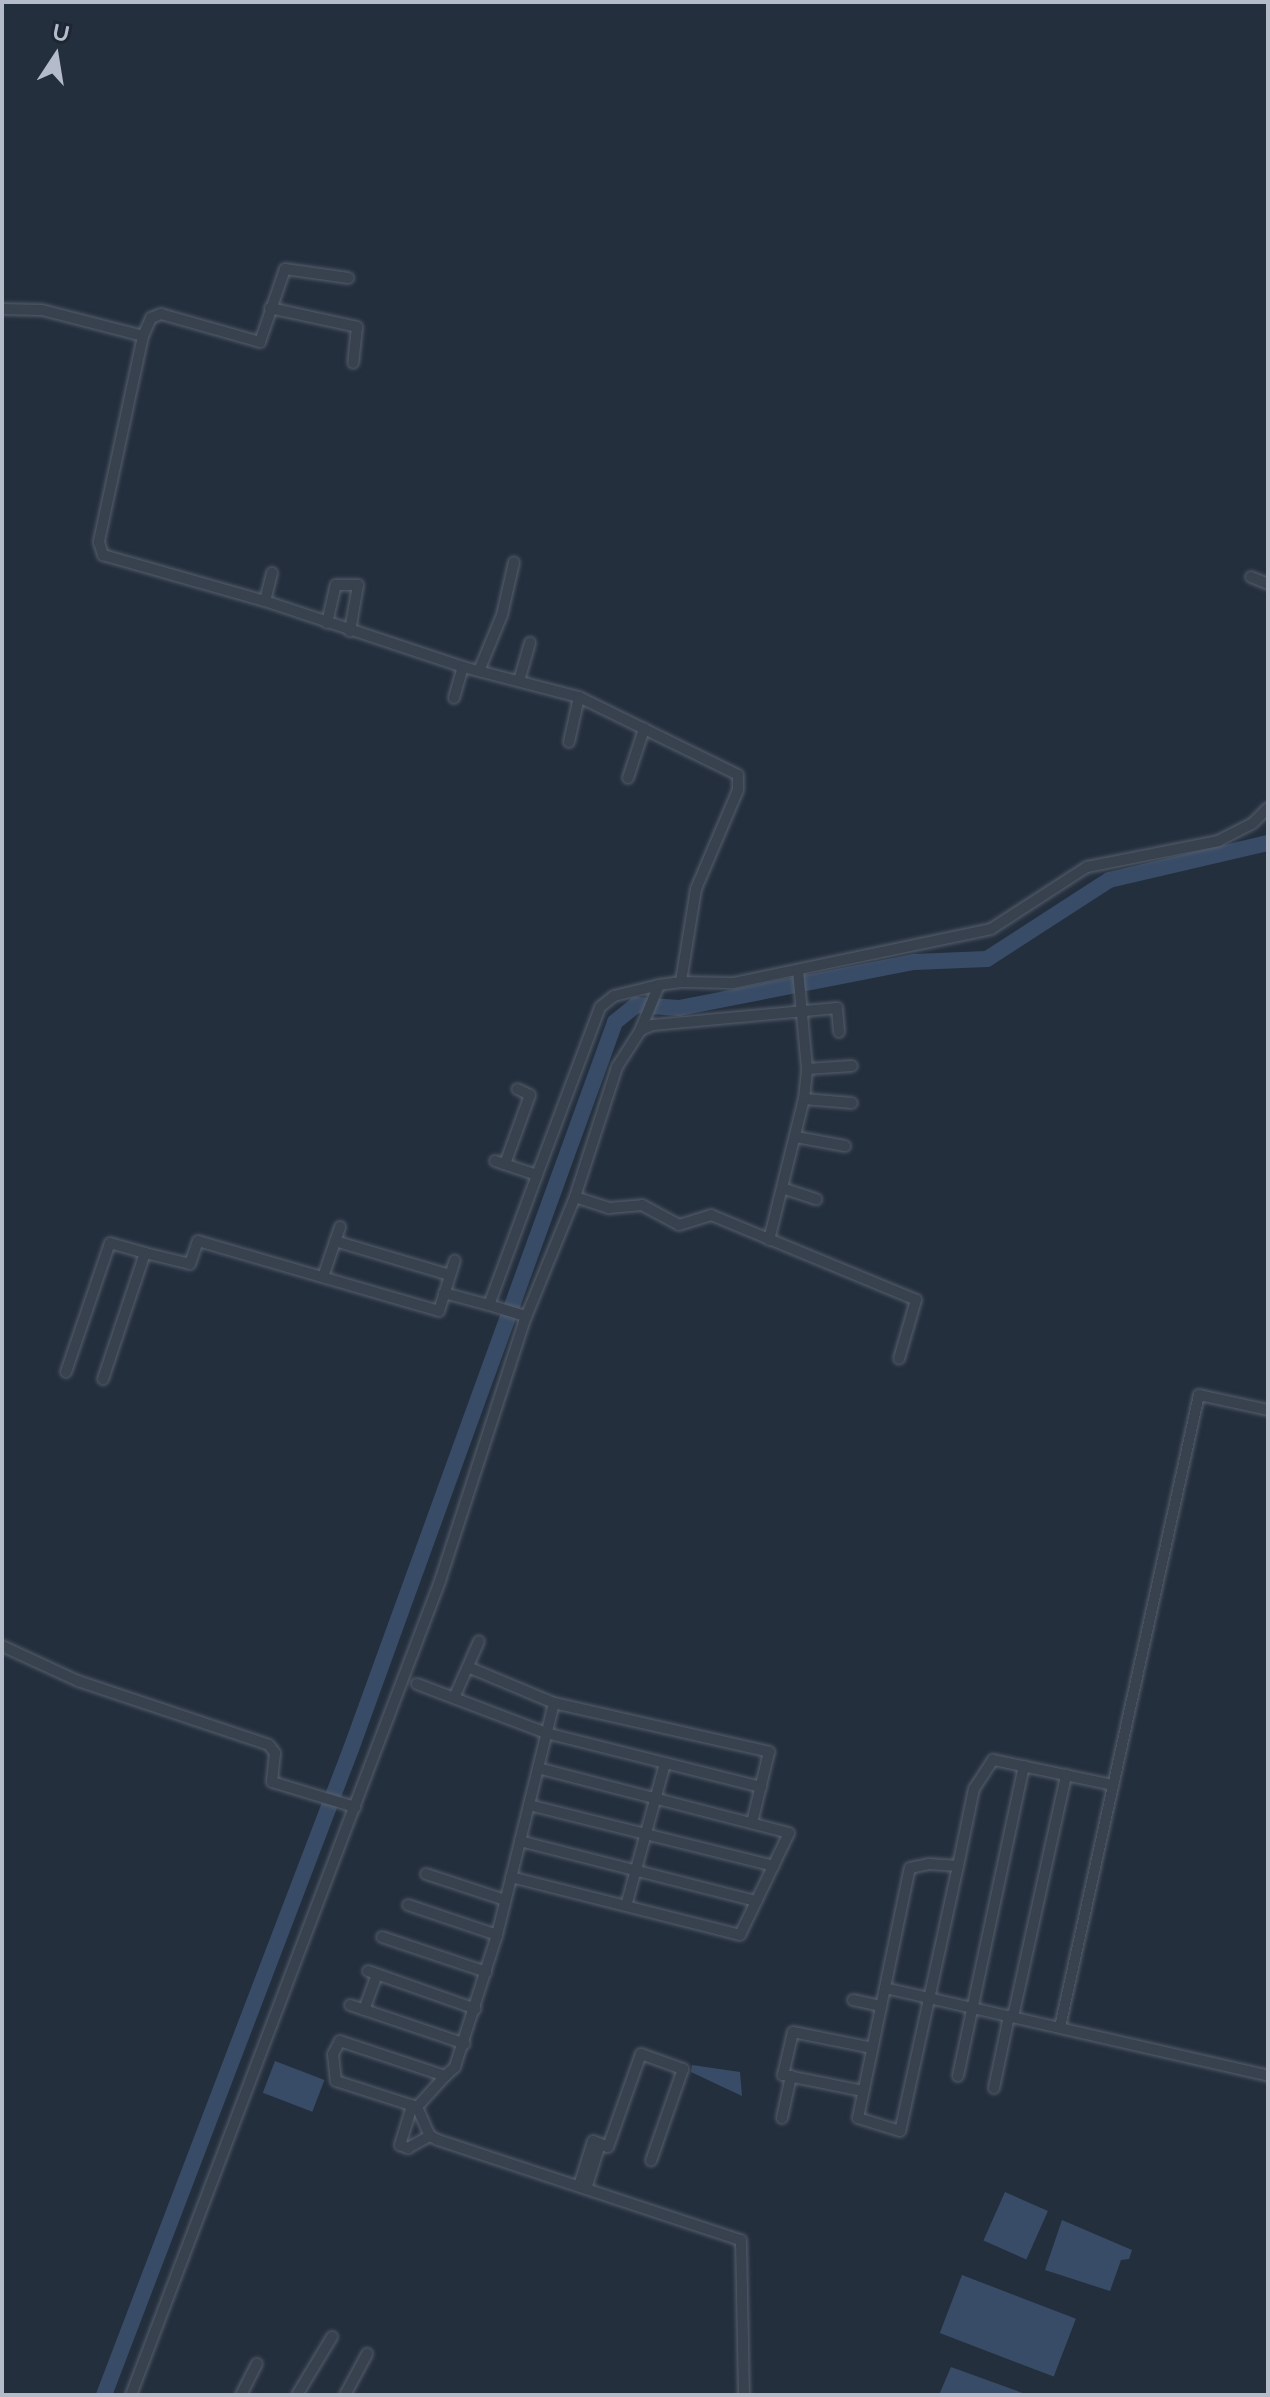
<!DOCTYPE html>
<style>
body{margin:0}
#map{position:relative;width:1270px;height:2397px;overflow:hidden;background:#242f3e;font-family:Raleway,sans-serif}
div>[style]{position:absolute}
.water>*{inset:0;background:#394c67;transform-origin:0 0}
.river>*{height:16px;margin:-8px;padding:0 8px;transform-origin:8px;border-radius:8px;background:#394c67}
.roads{filter:drop-shadow(0 0 2px #565f6c) drop-shadow(0 0 2px #565f6c)}
.street>*{height:10px;margin:-5px;padding:0 5px;transform-origin:5px;border-radius:5px;background:#38414e}
span{translate:-50% -50%;white-space:nowrap;text-align:center;line-height:1.15;-webkit-text-stroke:8px #1d2633;paint-order:stroke}
.frame{position:absolute;inset:0;border:4px solid #b4bcc9;pointer-events:none}
.north{position:absolute;left:16px;top:16px;width:80px;height:80px;-webkit-text-stroke:6px #1d2633;paint-order:stroke;rotate:12deg;font-size:22px;font-weight:700;line-height:32px;text-align:center;color:#b4bcc9}
.north::after{content:'';display:block;margin:auto;width:28px;height:36px;background:#b4bcc9;clip-path:polygon(50% 0,100% 100%,50% 72%,0 100%)}
</style>
<div id="map">
<div class="water">
<i style="left:275px;top:2061px;width:53px;height:34px;rotate:21deg"></i>
<i style="clip-path:polygon(692px 2065px,740px 2072px,742px 2096px,691px 2072px)"></i>
<i style="left:1005px;top:2192px;width:47px;height:53px;rotate:24deg"></i>
<i style="clip-path:polygon(1062px 2220px,1132px 2250px,1129px 2259px,1121px 2260px,1110px 2291px,1045px 2270px)"></i>
<i style="left:962px;top:2275px;width:122px;height:62px;rotate:21deg"></i>
<i style="clip-path:polygon(951px 2367px,1028px 2395px,939px 2395px)"></i>
</div>
<div class="river">
<i style="left:104px;top:2395px;width:692px;rotate:-69.08deg"></i>
<i style="left:351px;top:1749px;width:773px;rotate:-70.04deg"></i>
<i style="left:615px;top:1022px;width:27px;rotate:-39deg"></i>
<i style="left:636px;top:1005px;width:43px;rotate:4deg"></i>
<i style="left:679px;top:1008px;width:239px;rotate:-11.1deg"></i>
<i style="left:914px;top:962px;width:73px;rotate:-2.4deg"></i>
<i style="left:987px;top:959px;width:145px;rotate:-32.9deg"></i>
<i style="left:1109px;top:880px;width:163px;rotate:-13.1deg"></i>
</div>
<div class="roads">
<div class="street">
<i style="left:270px;top:308px;width:89px;rotate:12.3deg"></i>
<i style="left:357px;top:327px;width:36px;rotate:96deg"></i>
<i style="left:2px;top:309px;width:40px;rotate:1.4deg"></i>
<i style="left:42px;top:310px;width:104px;rotate:14.4deg"></i>
<i style="left:143px;top:336px;width:211px;rotate:102.1deg"></i>
<i style="left:99px;top:542px;width:14px;rotate:73deg"></i>
<i style="left:103px;top:555px;width:168px;rotate:15.9deg"></i>
<i style="left:265px;top:601px;width:209px;rotate:18.4deg"></i>
<i style="left:463px;top:667px;width:120px;rotate:14.5deg"></i>
<i style="left:579px;top:697px;width:177px;rotate:26.1deg"></i>
<i style="left:738px;top:775px;width:15px;rotate:90deg"></i>
<i style="left:738px;top:790px;width:108px;rotate:113deg"></i>
<i style="left:696px;top:889px;width:94px;rotate:99.2deg"></i>
<i style="left:681px;top:982px;width:52px;rotate:1.1deg"></i>
<i style="left:733px;top:983px;width:264px;rotate:-11.8deg"></i>
<i style="left:991px;top:929px;width:114px;rotate:-32.9deg"></i>
<i style="left:1087px;top:867px;width:134px;rotate:-11.2deg"></i>
<i style="left:1218px;top:841px;width:39px;rotate:-27deg"></i>
<i style="left:1253px;top:823px;width:21px;rotate:-45deg"></i>
<i style="left:143px;top:336px;width:20px;rotate:-66deg"></i>
<i style="left:151px;top:318px;width:11px;rotate:-22deg"></i>
<i style="left:161px;top:314px;width:103px;rotate:15.8deg"></i>
<i style="left:260px;top:342px;width:77px;rotate:-71.1deg"></i>
<i style="left:285px;top:269px;width:64px;rotate:8.1deg"></i>
<i style="left:1251px;top:577px;width:18px;rotate:22deg"></i>
<i style="left:265px;top:601px;width:29px;rotate:-76deg"></i>
<i style="left:327px;top:623px;width:39px;rotate:-77deg"></i>
<i style="left:336px;top:585px;width:22px"></i>
<i style="left:358px;top:585px;width:47px;rotate:99.9deg"></i>
<i style="left:479px;top:671px;width:61px;rotate:-67.7deg"></i>
<i style="left:502px;top:615px;width:54px;rotate:-77.2deg"></i>
<i style="left:519px;top:681px;width:40px;rotate:-74deg"></i>
<i style="left:454px;top:698px;width:32px;rotate:-74deg"></i>
<i style="left:569px;top:742px;width:46px;rotate:-77.5deg"></i>
<i style="left:628px;top:778px;width:52px;rotate:-71.9deg"></i>
<i style="left:641px;top:1030px;width:13px;rotate:-23deg"></i>
<i style="left:653px;top:1025px;width:185px;rotate:-5.3deg"></i>
<i style="left:837px;top:1008px;width:24px;rotate:85deg"></i>
<i style="left:807px;top:1069px;width:45px;rotate:-3.8deg"></i>
<i style="left:804px;top:1099px;width:48px;rotate:4.8deg"></i>
<i style="left:796px;top:1137px;width:50px;rotate:10.4deg"></i>
<i style="left:495px;top:1161px;width:44px;rotate:18.4deg"></i>
<i style="left:537px;top:1175px;width:179px;rotate:-69.4deg"></i>
<i style="left:600px;top:1007px;width:18px;rotate:-38deg"></i>
<i style="left:614px;top:996px;width:46px;rotate:-13.7deg"></i>
<i style="left:505px;top:1164px;width:73px;rotate:-70.1deg"></i>
<i style="left:530px;top:1095px;width:14px;rotate:-155deg"></i>
<i style="left:785px;top:1189px;width:33px;rotate:18deg"></i>
<i style="left:575px;top:1197px;width:36px;rotate:18deg"></i>
<i style="left:609px;top:1208px;width:33px;rotate:-5deg"></i>
<i style="left:642px;top:1205px;width:42px;rotate:28.4deg"></i>
<i style="left:679px;top:1225px;width:34px;rotate:-17deg"></i>
<i style="left:711px;top:1215px;width:222px;rotate:22.5deg"></i>
<i style="left:916px;top:1300px;width:61px;rotate:106.1deg"></i>
<i style="left:769px;top:1240px;width:145px;rotate:-76.1deg"></i>
<i style="left:804px;top:1099px;width:30px;rotate:-84deg"></i>
<i style="left:807px;top:1069px;width:99px;rotate:-95.2deg"></i>
<i style="left:335px;top:1241px;width:120px;rotate:16.5deg"></i>
<i style="left:145px;top:1253px;width:46px;rotate:13.7deg"></i>
<i style="left:190px;top:1264px;width:24px;rotate:-71deg"></i>
<i style="left:198px;top:1241px;width:251px;rotate:16.2deg"></i>
<i style="left:439px;top:1311px;width:53px;rotate:-72.6deg"></i>
<i style="left:323px;top:1277px;width:53px;rotate:-71.2deg"></i>
<i style="left:444px;top:1293px;width:47px;rotate:14.9deg"></i>
<i style="left:489px;top:1305px;width:139px;rotate:-69.7deg"></i>
<i style="left:489px;top:1305px;width:39px;rotate:17deg"></i>
<i style="left:66px;top:1372px;width:136px;rotate:-71.2deg"></i>
<i style="left:110px;top:1243px;width:36px;rotate:16deg"></i>
<i style="left:145px;top:1253px;width:133px;rotate:108.4deg"></i>
<i style="left:2px;top:1646px;width:84px;rotate:24.7deg"></i>
<i style="left:78px;top:1681px;width:201px;rotate:18.5deg"></i>
<i style="left:269px;top:1745px;width:10px;rotate:53deg"></i>
<i style="left:275px;top:1753px;width:29px;rotate:96deg"></i>
<i style="left:272px;top:1782px;width:87px;rotate:16.8deg"></i>
<i style="left:468px;top:1667px;width:93px;rotate:22.7deg"></i>
<i style="left:554px;top:1703px;width:221px;rotate:12.8deg"></i>
<i style="left:769px;top:1752px;width:73px;rotate:103.5deg"></i>
<i style="left:417px;top:1684px;width:138px;rotate:20.8deg"></i>
<i style="left:546px;top:1733px;width:222px;rotate:14.1deg"></i>
<i style="left:454px;top:1698px;width:62px;rotate:-66.3deg"></i>
<i style="left:554px;top:1703px;width:239px;rotate:103.8deg"></i>
<i style="left:497px;top:1935px;width:139px;rotate:107.7deg"></i>
<i style="left:455px;top:2067px;width:13px;rotate:138deg"></i>
<i style="left:445px;top:2076px;width:111px;rotate:-161.6deg"></i>
<i style="left:340px;top:2041px;width:15px;rotate:118deg"></i>
<i style="left:333px;top:2054px;width:27px;rotate:84deg"></i>
<i style="left:336px;top:2081px;width:85px;rotate:17.8deg"></i>
<i style="left:417px;top:2107px;width:32px;rotate:66deg"></i>
<i style="left:430px;top:2136px;width:9px;rotate:27deg"></i>
<i style="left:438px;top:2140px;width:319px;rotate:18.3deg"></i>
<i style="left:741px;top:2240px;width:155px;rotate:88.9deg"></i>
<i style="left:529px;top:1805px;width:252px;rotate:14deg"></i>
<i style="left:520px;top:1841px;width:244px;rotate:14.3deg"></i>
<i style="left:929px;top:1864px;width:29px;rotate:4deg"></i>
<i style="left:958px;top:1866px;width:271px;rotate:102.3deg"></i>
<i style="left:900px;top:2131px;width:44px;rotate:-162.8deg"></i>
<i style="left:858px;top:2118px;width:255px;rotate:-78.3deg"></i>
<i style="left:910px;top:1868px;width:19px;rotate:-12deg"></i>
<i style="left:958px;top:1866px;width:79px;rotate:-78.3deg"></i>
<i style="left:974px;top:1789px;width:35px;rotate:-57deg"></i>
<i style="left:993px;top:1760px;width:123px;rotate:11.8deg"></i>
<i style="left:426px;top:1874px;width:83px;rotate:18.2deg"></i>
<i style="left:511px;top:1877px;width:236px;rotate:14.2deg"></i>
<i style="left:740px;top:1935px;width:113px;rotate:-64.3deg"></i>
<i style="left:789px;top:1833px;width:259px;rotate:-165.5deg"></i>
<i style="left:408px;top:1905px;width:94px;rotate:18.6deg"></i>
<i style="left:626px;top:1906px;width:148px;rotate:-74.7deg"></i>
<i style="left:382px;top:1937px;width:110px;rotate:18.6deg"></i>
<i style="left:368px;top:1971px;width:114px;rotate:19.4deg"></i>
<i style="left:885px;top:1988px;width:393px;rotate:12.9deg"></i>
<i style="left:853px;top:2000px;width:29px;rotate:12deg"></i>
<i style="left:350px;top:2005px;width:121px;rotate:18.7deg"></i>
<i style="left:364px;top:2010px;width:38px;rotate:-70deg"></i>
<i style="left:1013px;top:2017px;width:248px;rotate:-77.6deg"></i>
<i style="left:1060px;top:2027px;width:647px;rotate:-77.6deg"></i>
<i style="left:1199px;top:1395px;width:71px;rotate:12.3deg"></i>
<i style="left:958px;top:2076px;width:317px;rotate:-78deg"></i>
<i style="left:994px;top:2088px;width:74px;rotate:-78.2deg"></i>
<i style="left:863px;top:2091px;width:82px;rotate:-168.7deg"></i>
<i style="left:783px;top:2075px;width:44px;rotate:-76.9deg"></i>
<i style="left:793px;top:2032px;width:81px;rotate:11.4deg"></i>
<i style="left:412px;top:2106px;width:41px;rotate:107.1deg"></i>
<i style="left:400px;top:2145px;width:9px;rotate:21deg"></i>
<i style="left:408px;top:2148px;width:25px;rotate:-29deg"></i>
<i style="left:417px;top:2107px;width:42px;rotate:-47.9deg"></i>
<i style="left:782px;top:2118px;width:43px;rotate:-77.9deg"></i>
<i style="left:579px;top:2186px;width:47px;rotate:-72.7deg"></i>
<i style="left:593px;top:2141px;width:16px;rotate:22deg"></i>
<i style="left:608px;top:2147px;width:99px;rotate:-70.5deg"></i>
<i style="left:641px;top:2054px;width:45px;rotate:19.7deg"></i>
<i style="left:683px;top:2069px;width:97px;rotate:109.2deg"></i>
<i style="left:586px;top:2189px;width:47px;rotate:-72.7deg"></i>
<i style="left:131px;top:2395px;width:871px;rotate:-69.21deg"></i>
<i style="left:440px;top:1581px;width:272px;rotate:-72deg"></i>
<i style="left:524px;top:1322px;width:135px;rotate:-67.8deg"></i>
<i style="left:575px;top:1197px;width:137px;rotate:-72.1deg"></i>
<i style="left:617px;top:1067px;width:43px;rotate:-57.4deg"></i>
<i style="left:640px;top:1031px;width:50px;rotate:-67.6deg"></i>
<i style="left:659px;top:985px;width:22px;rotate:-8deg"></i>
<i style="left:241px;top:2395px;width:35px;rotate:-63deg"></i>
<i style="left:297px;top:2395px;width:68px;rotate:-58.9deg"></i>
<i style="left:345px;top:2395px;width:47px;rotate:-61.8deg"></i>
</div>
</div>
<div class="frame"></div>
<div class="north">U</div>
</div>
